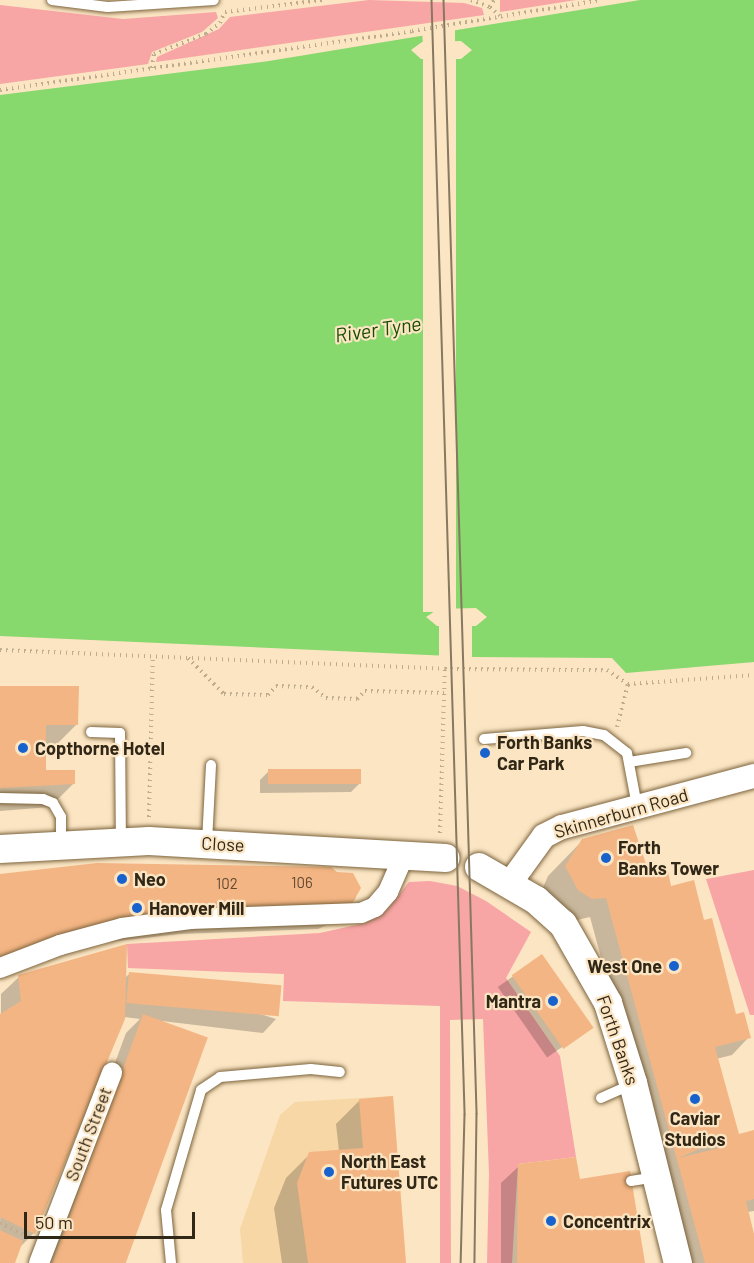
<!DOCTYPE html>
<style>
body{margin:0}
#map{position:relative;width:754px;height:1263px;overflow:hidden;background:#fbe5c3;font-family:Barlow,sans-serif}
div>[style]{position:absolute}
.built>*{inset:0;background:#f7d7a5}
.green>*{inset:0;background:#f8a5a6}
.water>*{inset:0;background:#87d86d}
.pier>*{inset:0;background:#fbe5c3;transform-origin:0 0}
.shadow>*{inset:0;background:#0003;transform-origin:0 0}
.building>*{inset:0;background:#f4b584;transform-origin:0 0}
.path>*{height:4px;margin-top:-2px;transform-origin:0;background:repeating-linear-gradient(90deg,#beac8f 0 1.5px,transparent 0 6px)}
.roads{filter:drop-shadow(0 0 2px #7c643d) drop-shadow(0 0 2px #7c643d)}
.service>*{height:10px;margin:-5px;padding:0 5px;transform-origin:5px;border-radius:5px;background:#fff}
.minor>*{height:20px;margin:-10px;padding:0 10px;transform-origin:10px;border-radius:10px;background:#fff}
.tertiary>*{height:24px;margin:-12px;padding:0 12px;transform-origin:12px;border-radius:12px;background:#fff}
.secondary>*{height:28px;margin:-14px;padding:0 14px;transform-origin:14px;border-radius:14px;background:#fff}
.tram>*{height:1.5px;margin:-0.75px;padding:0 0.75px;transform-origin:0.75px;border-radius:0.75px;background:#877860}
.dots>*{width:16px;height:16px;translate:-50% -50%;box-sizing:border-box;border:3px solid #fbe5c3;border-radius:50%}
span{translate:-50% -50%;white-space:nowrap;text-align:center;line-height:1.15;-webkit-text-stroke:4.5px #fbe5c3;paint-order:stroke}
.number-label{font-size:15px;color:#624a32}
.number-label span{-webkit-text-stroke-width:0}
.poi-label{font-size:18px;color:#312717;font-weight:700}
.left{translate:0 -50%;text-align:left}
.right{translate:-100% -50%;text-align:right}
.street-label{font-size:18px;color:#312717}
.water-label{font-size:20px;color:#194e01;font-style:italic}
.scale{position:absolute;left:24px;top:1212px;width:171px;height:27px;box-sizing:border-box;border:3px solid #312717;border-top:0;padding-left:8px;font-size:18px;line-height:21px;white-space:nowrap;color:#312717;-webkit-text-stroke:4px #fbe5c3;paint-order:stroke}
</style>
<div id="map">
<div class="built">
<i style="clip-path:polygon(393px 1096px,406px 1263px,243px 1263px,240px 1229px,280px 1115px,295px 1102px)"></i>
</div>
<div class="green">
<i style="clip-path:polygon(369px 0,464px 3px,482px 8px,484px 15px,156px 62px,157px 57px,219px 29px,230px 17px)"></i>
<i style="clip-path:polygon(500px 0,576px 0,500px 12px)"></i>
<i style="clip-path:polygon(0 5px,123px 19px,216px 12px,218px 18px,202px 32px,152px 52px,148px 64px,0 84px)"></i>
<i style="clip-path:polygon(754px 870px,754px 1015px,750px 1015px,706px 879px)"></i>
<i style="clip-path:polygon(430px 881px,457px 886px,486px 901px,531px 932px,506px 978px,560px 1056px,576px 1157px,518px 1164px,512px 1263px,487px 1263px,489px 1174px,483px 1019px,450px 1020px,451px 1263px,440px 1263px,440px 1006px,283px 1001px,284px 974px,128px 968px,127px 944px,320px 933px,365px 923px,385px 912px,409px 882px)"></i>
</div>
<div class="water">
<i style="clip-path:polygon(evenodd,640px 0,754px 0,754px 662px,626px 673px,612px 658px,473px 657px,0 636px,0 95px,269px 61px,640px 0,461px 41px,472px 50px,461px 59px,421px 59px,411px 50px,422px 42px,461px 41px,640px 0,476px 608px,487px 617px,476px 626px,437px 626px,426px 617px,438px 609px,476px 608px)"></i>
</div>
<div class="pier">
<i style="clip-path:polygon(455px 26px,455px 44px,423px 45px,422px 31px)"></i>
<i style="left:423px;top:56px;width:33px;height:556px"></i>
<i style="left:439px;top:623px;width:33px;height:35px"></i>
</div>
<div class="shadow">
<i style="clip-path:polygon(0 687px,76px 725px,53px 748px,44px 748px,44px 772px,74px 783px,50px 807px,0 811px)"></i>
<i style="clip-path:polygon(269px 771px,360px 783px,351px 792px,260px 793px,260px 780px)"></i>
<i style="clip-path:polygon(583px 840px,670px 888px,703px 922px,735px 1016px,749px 1037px,732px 1055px,716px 1059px,738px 1136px,754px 1132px,754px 1211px,747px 1212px,754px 1240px,754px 1263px,684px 1263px,590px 917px,568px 922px,542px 890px,548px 876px)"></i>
<i style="clip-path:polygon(0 876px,359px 888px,355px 899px,331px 923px,318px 929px,179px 934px,83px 945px,0 971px)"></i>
<i style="left:542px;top:956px;width:86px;height:54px;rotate:55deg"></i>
<i style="clip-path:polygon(130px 973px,276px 1019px,263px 1033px,162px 1021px,124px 1263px,41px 1263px,126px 1033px,140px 1019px,124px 1017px,34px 1233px,20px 1247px,14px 1263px,0 1263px,1px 994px,19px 977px,125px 978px)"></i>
<i style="clip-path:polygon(360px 1100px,404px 1263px,282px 1263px,274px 1208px,286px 1178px,310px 1154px,339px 1151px,336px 1124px)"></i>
<i style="clip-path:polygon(519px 1166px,578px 1181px,643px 1263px,501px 1263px,501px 1183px)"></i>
</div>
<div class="building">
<i style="clip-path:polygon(0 686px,79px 686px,78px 725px,46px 725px,46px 770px,75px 770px,75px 784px,0 788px)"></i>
<i style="left:268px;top:769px;width:93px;height:15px"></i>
<i style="clip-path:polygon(evenodd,633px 825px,650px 876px,668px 871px,671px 886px,694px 880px,704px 920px,712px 918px,736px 1014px,744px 1012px,751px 1038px,715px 1047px,739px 1134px,754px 1130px,754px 1199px,746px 1201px,754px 1234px,754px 1263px,705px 1263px,606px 898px,592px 899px,578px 890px,565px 866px,582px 839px,633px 825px,721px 1139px,723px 1147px,679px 1158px,721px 1139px)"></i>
<i style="clip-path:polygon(97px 863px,331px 867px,337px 872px,353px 873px,361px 888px,352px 904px,143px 915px,58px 936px,0 957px,0 874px)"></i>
<i style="clip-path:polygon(127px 944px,125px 1019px,35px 1234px,0 1217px,0 1014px,21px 1001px,18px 975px)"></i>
<i style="left:542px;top:954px;width:90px;height:37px;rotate:55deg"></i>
<i style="left:129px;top:972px;width:153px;height:31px;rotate:5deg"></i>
<i style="left:143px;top:1014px;width:69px;height:265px;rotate:20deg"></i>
<i style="clip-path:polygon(393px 1096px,406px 1263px,308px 1263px,297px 1183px,309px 1152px,363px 1148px,359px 1099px)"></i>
<i style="clip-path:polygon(576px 1157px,580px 1179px,630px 1171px,645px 1263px,517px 1263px,518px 1164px)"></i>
<i style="clip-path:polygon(0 1230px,23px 1241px,15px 1263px,0 1263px)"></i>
</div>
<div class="path">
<i style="left:471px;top:0;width:20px;rotate:20deg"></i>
<i style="left:490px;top:7px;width:13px;rotate:42deg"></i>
<i style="left:490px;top:7px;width:8px;rotate:-60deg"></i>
<i style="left:225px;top:12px;width:99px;rotate:-7deg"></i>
<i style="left:152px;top:68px;width:14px;rotate:-82deg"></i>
<i style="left:154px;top:54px;width:56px;rotate:-21deg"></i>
<i style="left:206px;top:34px;width:18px;rotate:-38deg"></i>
<i style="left:220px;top:23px;width:10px;rotate:-66deg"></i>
<i style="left:0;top:90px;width:416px;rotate:-8.1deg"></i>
<i style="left:412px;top:31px;width:192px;rotate:-9.3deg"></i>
<i style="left:0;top:650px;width:445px;rotate:2.4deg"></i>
<i style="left:445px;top:669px;width:162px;rotate:0.4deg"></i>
<i style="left:607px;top:670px;width:25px;rotate:34deg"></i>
<i style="left:628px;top:684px;width:126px;rotate:-4.1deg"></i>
<i style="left:188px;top:658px;width:51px;rotate:45deg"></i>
<i style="left:224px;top:694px;width:44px;rotate:1.3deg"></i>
<i style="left:268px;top:695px;width:12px;rotate:-48deg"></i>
<i style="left:276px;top:686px;width:36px;rotate:2deg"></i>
<i style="left:312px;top:687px;width:18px;rotate:38deg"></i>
<i style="left:326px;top:698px;width:31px;rotate:2deg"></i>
<i style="left:357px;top:699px;width:11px;rotate:-45deg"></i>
<i style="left:365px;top:691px;width:79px;rotate:1.5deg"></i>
<i style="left:617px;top:727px;width:44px;rotate:-75.7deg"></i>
<i style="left:149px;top:817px;width:161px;rotate:-88.6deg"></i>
<i style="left:440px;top:833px;width:164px;rotate:-88.3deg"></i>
<i style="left:0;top:1223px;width:32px;rotate:26deg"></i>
</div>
<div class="roads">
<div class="service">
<i style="left:52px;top:0;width:56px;rotate:7.1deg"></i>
<i style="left:108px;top:7px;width:106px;rotate:-3.8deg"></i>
<i style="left:91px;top:732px;width:29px;rotate:2deg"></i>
<i style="left:120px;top:733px;width:109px;rotate:89.5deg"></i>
<i style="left:484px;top:739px;width:99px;rotate:-4.6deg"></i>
<i style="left:583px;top:731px;width:21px;rotate:11deg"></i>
<i style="left:604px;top:735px;width:29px;rotate:38deg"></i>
<i style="left:627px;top:753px;width:54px;rotate:79.3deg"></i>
<i style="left:629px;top:762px;width:58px;rotate:-9deg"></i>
<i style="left:0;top:798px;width:43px;rotate:1.3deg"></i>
<i style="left:43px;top:799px;width:11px;rotate:22deg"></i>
<i style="left:53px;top:803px;width:16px;rotate:60deg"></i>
<i style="left:61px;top:817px;width:28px;rotate:90deg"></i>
<i style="left:207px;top:842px;width:77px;rotate:-87deg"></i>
<i style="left:601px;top:1098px;width:35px;rotate:-24deg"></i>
<i style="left:631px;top:1181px;width:24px;rotate:-9deg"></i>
<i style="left:171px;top:1263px;width:53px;rotate:-95.4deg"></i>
<i style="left:166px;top:1210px;width:125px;rotate:-73.7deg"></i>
<i style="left:201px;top:1090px;width:23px;rotate:-34deg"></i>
<i style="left:220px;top:1077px;width:91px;rotate:-5deg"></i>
<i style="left:311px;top:1069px;width:29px;rotate:6deg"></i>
</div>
<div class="minor">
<i style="left:0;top:968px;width:64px;rotate:-21deg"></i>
<i style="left:60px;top:945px;width:64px;rotate:-15.3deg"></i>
<i style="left:122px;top:928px;width:69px;rotate:-7.5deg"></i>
<i style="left:190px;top:919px;width:171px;rotate:-2deg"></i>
<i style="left:361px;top:913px;width:15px;rotate:-23deg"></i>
<i style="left:375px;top:907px;width:20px;rotate:-49deg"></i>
<i style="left:388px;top:892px;width:43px;rotate:-66.4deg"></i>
<i style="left:39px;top:1263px;width:204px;rotate:-69deg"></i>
</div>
<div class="tertiary">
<i style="left:510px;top:883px;width:58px;rotate:-54.1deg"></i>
<i style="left:544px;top:836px;width:20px;rotate:-27deg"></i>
<i style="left:562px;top:827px;width:199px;rotate:-14.9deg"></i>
</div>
<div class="secondary">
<i style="left:0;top:849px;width:149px;rotate:-3.1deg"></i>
<i style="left:149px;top:841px;width:297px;rotate:3.3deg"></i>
<i style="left:479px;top:867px;width:66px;rotate:30.1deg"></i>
<i style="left:536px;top:900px;width:36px;rotate:42deg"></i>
<i style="left:563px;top:924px;width:91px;rotate:60.3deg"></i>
<i style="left:608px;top:1003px;width:84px;rotate:72.6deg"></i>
<i style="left:633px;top:1083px;width:186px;rotate:76deg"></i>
</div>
</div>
<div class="tram">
<i style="left:432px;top:0;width:1115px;rotate:88.3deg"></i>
<i style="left:465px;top:1115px;width:148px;rotate:91.5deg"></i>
<i style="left:444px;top:0;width:1114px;rotate:88.3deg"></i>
<i style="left:477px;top:1114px;width:149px;rotate:90.8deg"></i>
</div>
<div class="dots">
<i style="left:23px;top:748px;background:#1762cd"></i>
<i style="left:485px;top:753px;background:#1762cd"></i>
<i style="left:606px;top:858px;background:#1762cd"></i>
<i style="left:122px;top:879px;background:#1762cd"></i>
<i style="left:137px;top:908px;background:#1762cd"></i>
<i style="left:674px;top:966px;background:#1762cd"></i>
<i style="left:553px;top:1001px;background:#1762cd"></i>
<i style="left:695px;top:1099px;background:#1762cd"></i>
<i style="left:329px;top:1172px;background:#1762cd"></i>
<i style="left:551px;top:1221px;background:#1762cd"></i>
</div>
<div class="number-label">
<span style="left:302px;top:883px">106</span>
<span style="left:227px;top:884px">102</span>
</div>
<div class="poi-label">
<span class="left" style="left:497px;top:753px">Forth Banks<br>Car Park</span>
<span class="left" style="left:35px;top:748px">Copthorne Hotel</span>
<span class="left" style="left:618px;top:858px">Forth<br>Banks Tower</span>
<span class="left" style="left:134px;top:879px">Neo</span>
<span class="left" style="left:149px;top:908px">Hanover Mill</span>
<span class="right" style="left:662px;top:966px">West One</span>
<span class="right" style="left:541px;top:1001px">Mantra</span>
<span style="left:695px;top:1129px">Caviar<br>Studios</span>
<span class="left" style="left:341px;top:1172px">North East<br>Futures UTC</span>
<span class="left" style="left:563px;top:1221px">Concentrix</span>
</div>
<div class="street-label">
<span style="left:621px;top:813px;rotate:-16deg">Skinnerburn Road</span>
<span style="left:223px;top:844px;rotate:3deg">Close</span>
<span style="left:618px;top:1040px;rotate:71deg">Forth Banks</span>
<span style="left:88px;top:1134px;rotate:-69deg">South Street</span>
</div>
<div class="water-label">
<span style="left:378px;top:329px;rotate:-8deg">River Tyne</span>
</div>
<div class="scale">50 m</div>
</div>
